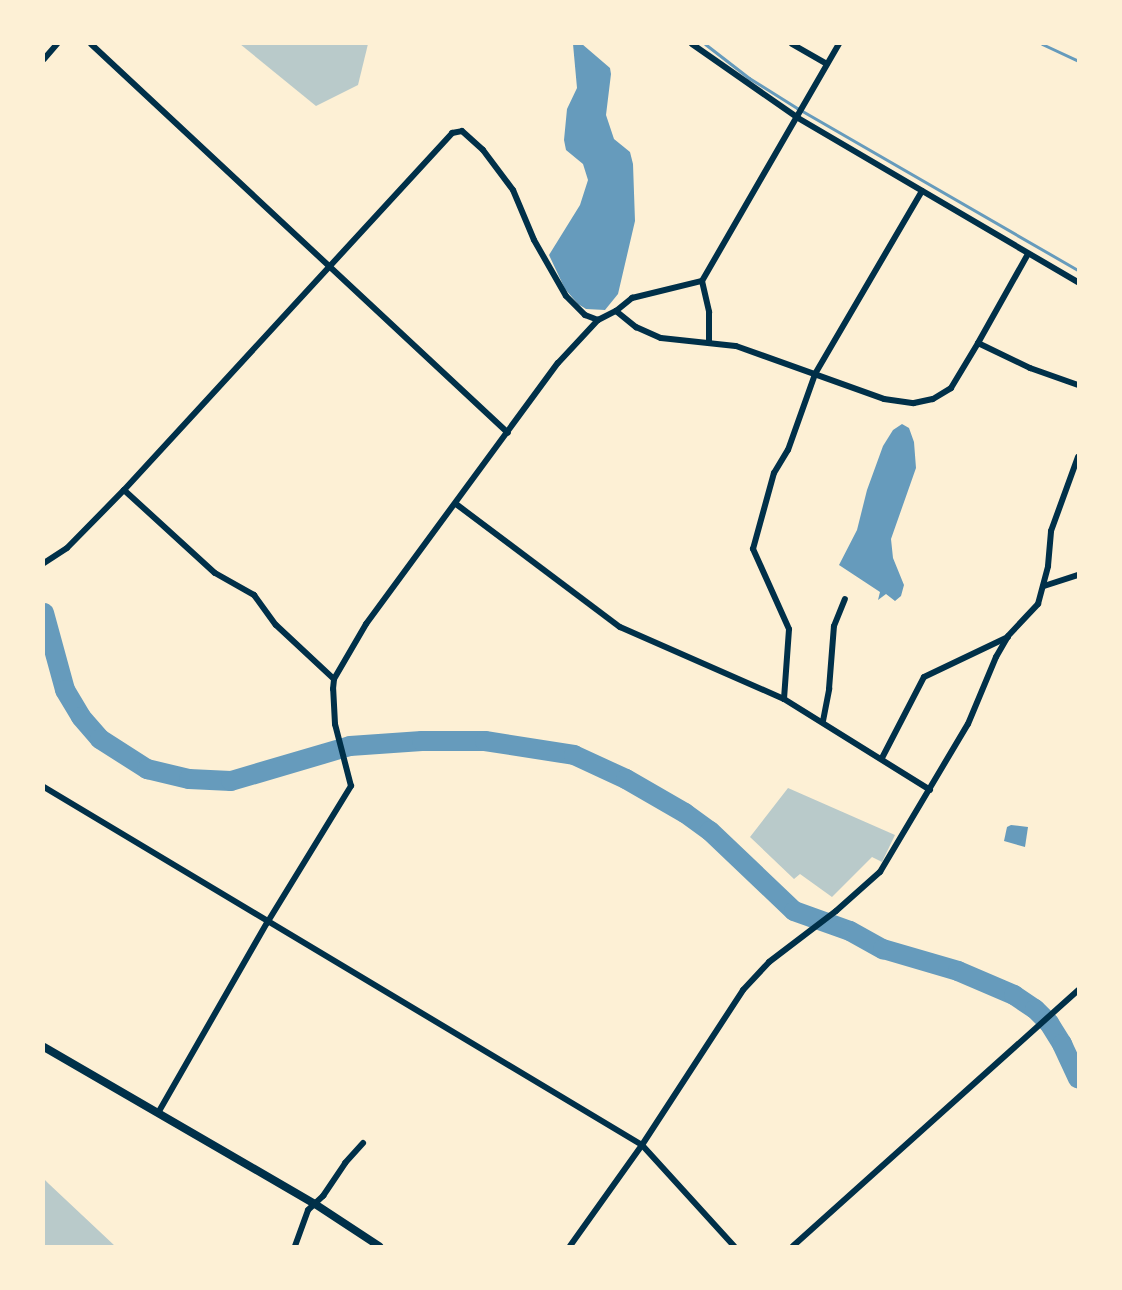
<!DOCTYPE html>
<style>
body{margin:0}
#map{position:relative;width:1122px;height:1290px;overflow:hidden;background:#fdf0d5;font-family:"Exo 2",sans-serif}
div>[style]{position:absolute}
.green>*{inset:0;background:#b9caca}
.water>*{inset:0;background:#669bbc}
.stream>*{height:3px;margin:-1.5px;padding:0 1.5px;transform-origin:1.5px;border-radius:1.5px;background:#669bbc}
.river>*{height:20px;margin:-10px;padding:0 10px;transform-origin:10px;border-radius:10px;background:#669bbc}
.minor>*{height:6px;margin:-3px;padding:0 3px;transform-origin:3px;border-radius:3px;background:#003049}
.secondary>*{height:8px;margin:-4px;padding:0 4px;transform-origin:4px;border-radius:4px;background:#003049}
span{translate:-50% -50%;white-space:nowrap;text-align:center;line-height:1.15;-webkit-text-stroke:6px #fdf0d5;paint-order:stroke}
.frame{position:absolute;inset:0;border:45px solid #fdf0d5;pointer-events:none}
</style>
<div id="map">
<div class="green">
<i style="clip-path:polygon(240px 44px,368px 44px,358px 85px,316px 106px)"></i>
<i style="clip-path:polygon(788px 788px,895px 835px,882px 862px,872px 857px,832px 897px,800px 874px,794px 879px,750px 837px)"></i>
<i style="clip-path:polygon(44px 1179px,49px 1184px,115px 1246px,44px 1246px)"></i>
</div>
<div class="water">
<i style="clip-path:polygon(573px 44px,582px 44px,610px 68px,611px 74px,606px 115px,614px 139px,630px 152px,633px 164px,635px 221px,618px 294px,605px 310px,586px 309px,578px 304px,565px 289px,549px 255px,580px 205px,588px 180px,583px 164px,566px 150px,564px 140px,567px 109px,577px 88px)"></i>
<i style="clip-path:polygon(902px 424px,909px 428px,914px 442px,916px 468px,891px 539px,893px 558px,904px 585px,901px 596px,895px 601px,886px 594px,878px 600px,880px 592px,839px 565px,857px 530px,867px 490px,883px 446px,893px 430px)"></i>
<i style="clip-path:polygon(1011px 825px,1028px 827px,1025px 847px,1004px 841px,1007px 827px)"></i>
</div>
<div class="stream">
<i style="left:705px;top:44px;width:56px;rotate:37.7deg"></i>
<i style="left:749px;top:78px;width:57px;rotate:32deg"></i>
<i style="left:797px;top:108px;width:324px;rotate:30deg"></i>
<i style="left:1042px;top:44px;width:40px;rotate:25deg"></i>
</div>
<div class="river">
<i style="left:44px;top:613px;width:80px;rotate:74.7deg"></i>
<i style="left:65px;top:690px;width:31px;rotate:59deg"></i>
<i style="left:81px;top:717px;width:29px;rotate:49deg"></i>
<i style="left:100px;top:739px;width:56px;rotate:32.6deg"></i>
<i style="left:147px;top:769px;width:43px;rotate:13.4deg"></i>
<i style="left:189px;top:779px;width:42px;rotate:2.7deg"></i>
<i style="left:231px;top:781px;width:124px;rotate:-16.4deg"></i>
<i style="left:350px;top:746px;width:72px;rotate:-4deg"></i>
<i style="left:422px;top:741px;width:63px"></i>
<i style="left:485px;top:741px;width:90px;rotate:8.9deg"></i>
<i style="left:574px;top:755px;width:57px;rotate:24.8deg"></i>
<i style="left:626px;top:779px;width:68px;rotate:30deg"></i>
<i style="left:685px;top:813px;width:31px;rotate:36deg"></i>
<i style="left:710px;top:831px;width:116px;rotate:43.6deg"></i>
<i style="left:794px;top:911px;width:59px;rotate:19.7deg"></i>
<i style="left:850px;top:931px;width:38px;rotate:29deg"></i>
<i style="left:883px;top:949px;width:78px;rotate:16.3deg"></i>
<i style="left:958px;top:971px;width:61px;rotate:23.2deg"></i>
<i style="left:1014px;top:995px;width:25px;rotate:34deg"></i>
<i style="left:1035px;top:1009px;width:20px;rotate:45deg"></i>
<i style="left:1049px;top:1023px;width:25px;rotate:58deg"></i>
<i style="left:1062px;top:1044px;width:38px;rotate:65deg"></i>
</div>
<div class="minor">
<i style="left:91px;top:44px;width:570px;rotate:43.01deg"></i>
<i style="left:692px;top:44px;width:129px;rotate:34.9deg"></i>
<i style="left:798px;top:118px;width:324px;rotate:30.4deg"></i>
<i style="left:792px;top:44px;width:40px;rotate:29.7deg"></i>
<i style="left:44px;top:59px;width:20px;rotate:-49deg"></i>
<i style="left:702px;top:281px;width:32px;rotate:77deg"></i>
<i style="left:709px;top:312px;width:31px;rotate:90deg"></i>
<i style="left:616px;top:311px;width:26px;rotate:39deg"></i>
<i style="left:636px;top:327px;width:27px;rotate:24deg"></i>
<i style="left:661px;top:338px;width:75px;rotate:6.1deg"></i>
<i style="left:736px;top:346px;width:157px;rotate:19.7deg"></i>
<i style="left:884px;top:399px;width:30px;rotate:8deg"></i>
<i style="left:914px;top:403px;width:19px;rotate:-12deg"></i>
<i style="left:933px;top:399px;width:21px;rotate:-31deg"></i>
<i style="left:951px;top:388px;width:52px;rotate:-59deg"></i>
<i style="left:978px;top:343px;width:58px;rotate:25.7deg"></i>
<i style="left:1030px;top:368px;width:51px;rotate:19.5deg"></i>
<i style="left:978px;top:343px;width:102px;rotate:-60.7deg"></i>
<i style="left:124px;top:490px;width:123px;rotate:42.4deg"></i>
<i style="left:215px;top:573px;width:45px;rotate:29.4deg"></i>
<i style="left:254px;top:595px;width:37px;rotate:54deg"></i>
<i style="left:276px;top:625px;width:79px;rotate:43deg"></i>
<i style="left:456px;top:504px;width:205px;rotate:36.9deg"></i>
<i style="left:620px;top:627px;width:179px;rotate:23.7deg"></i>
<i style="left:784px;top:699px;width:172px;rotate:31.9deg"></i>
<i style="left:44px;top:563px;width:27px;rotate:-33deg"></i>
<i style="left:67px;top:548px;width:81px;rotate:-45.5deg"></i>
<i style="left:124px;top:490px;width:485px;rotate:-47.4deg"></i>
<i style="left:452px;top:133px;width:10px;rotate:-11deg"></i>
<i style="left:462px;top:131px;width:28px;rotate:42deg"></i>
<i style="left:483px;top:150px;width:50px;rotate:53.1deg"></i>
<i style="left:513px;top:190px;width:54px;rotate:67.2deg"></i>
<i style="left:534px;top:240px;width:64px;rotate:60.3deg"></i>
<i style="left:566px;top:296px;width:27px;rotate:45deg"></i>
<i style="left:585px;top:315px;width:14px;rotate:21deg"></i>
<i style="left:1044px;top:586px;width:36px;rotate:-18deg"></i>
<i style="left:784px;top:699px;width:70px;rotate:-85.9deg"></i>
<i style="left:789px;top:629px;width:88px;rotate:-114.2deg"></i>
<i style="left:753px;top:549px;width:79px;rotate:-74.6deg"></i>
<i style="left:774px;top:473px;width:27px;rotate:-59deg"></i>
<i style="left:788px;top:450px;width:81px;rotate:-70.4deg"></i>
<i style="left:815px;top:374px;width:212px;rotate:-59.7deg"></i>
<i style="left:823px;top:721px;width:33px;rotate:-79deg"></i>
<i style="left:829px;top:689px;width:63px;rotate:-85.5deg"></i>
<i style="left:834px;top:626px;width:29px;rotate:-68deg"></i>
<i style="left:882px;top:758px;width:91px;rotate:-62.6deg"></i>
<i style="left:924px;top:677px;width:93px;rotate:-25.5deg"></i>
<i style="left:44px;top:787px;width:697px;rotate:30.91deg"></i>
<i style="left:642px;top:1145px;width:137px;rotate:47.7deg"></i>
<i style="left:158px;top:1113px;width:219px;rotate:-60.2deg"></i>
<i style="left:267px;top:923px;width:161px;rotate:-58.5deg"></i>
<i style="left:351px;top:786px;width:64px;rotate:-104.5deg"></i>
<i style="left:335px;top:724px;width:35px;rotate:-93deg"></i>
<i style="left:333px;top:689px;width:10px;rotate:-84deg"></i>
<i style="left:334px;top:679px;width:64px;rotate:-59.8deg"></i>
<i style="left:366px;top:624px;width:324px;rotate:-53.7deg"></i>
<i style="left:558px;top:363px;width:59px;rotate:-47.1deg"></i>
<i style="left:598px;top:320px;width:20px;rotate:-27deg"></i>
<i style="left:616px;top:311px;width:21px;rotate:-39deg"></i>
<i style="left:632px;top:298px;width:72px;rotate:-13.7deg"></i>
<i style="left:702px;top:281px;width:274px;rotate:-60deg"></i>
<i style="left:295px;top:1246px;width:38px;rotate:-70deg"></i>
<i style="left:308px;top:1210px;width:21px;rotate:-43deg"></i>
<i style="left:323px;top:1196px;width:40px;rotate:-56deg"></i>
<i style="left:345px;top:1163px;width:27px;rotate:-48deg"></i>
<i style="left:570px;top:1246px;width:124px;rotate:-54.5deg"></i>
<i style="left:642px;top:1145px;width:185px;rotate:-56.9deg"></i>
<i style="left:743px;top:990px;width:38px;rotate:-47deg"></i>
<i style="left:769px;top:962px;width:84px;rotate:-37.3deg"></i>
<i style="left:836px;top:911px;width:59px;rotate:-41.6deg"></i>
<i style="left:880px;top:872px;width:172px;rotate:-59.3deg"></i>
<i style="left:968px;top:724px;width:73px;rotate:-67.3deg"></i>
<i style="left:996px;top:657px;width:24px;rotate:-60deg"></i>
<i style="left:1008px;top:636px;width:44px;rotate:-46.8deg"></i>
<i style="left:1038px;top:604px;width:39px;rotate:-75deg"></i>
<i style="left:1048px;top:566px;width:35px;rotate:-85deg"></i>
<i style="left:1051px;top:531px;width:79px;rotate:-70deg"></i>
<i style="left:793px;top:1246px;width:383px;rotate:-41.9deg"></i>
</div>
<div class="secondary">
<i style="left:44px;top:1047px;width:313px;rotate:30.1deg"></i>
<i style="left:315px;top:1204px;width:77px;rotate:33.3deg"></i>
</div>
<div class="frame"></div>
</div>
